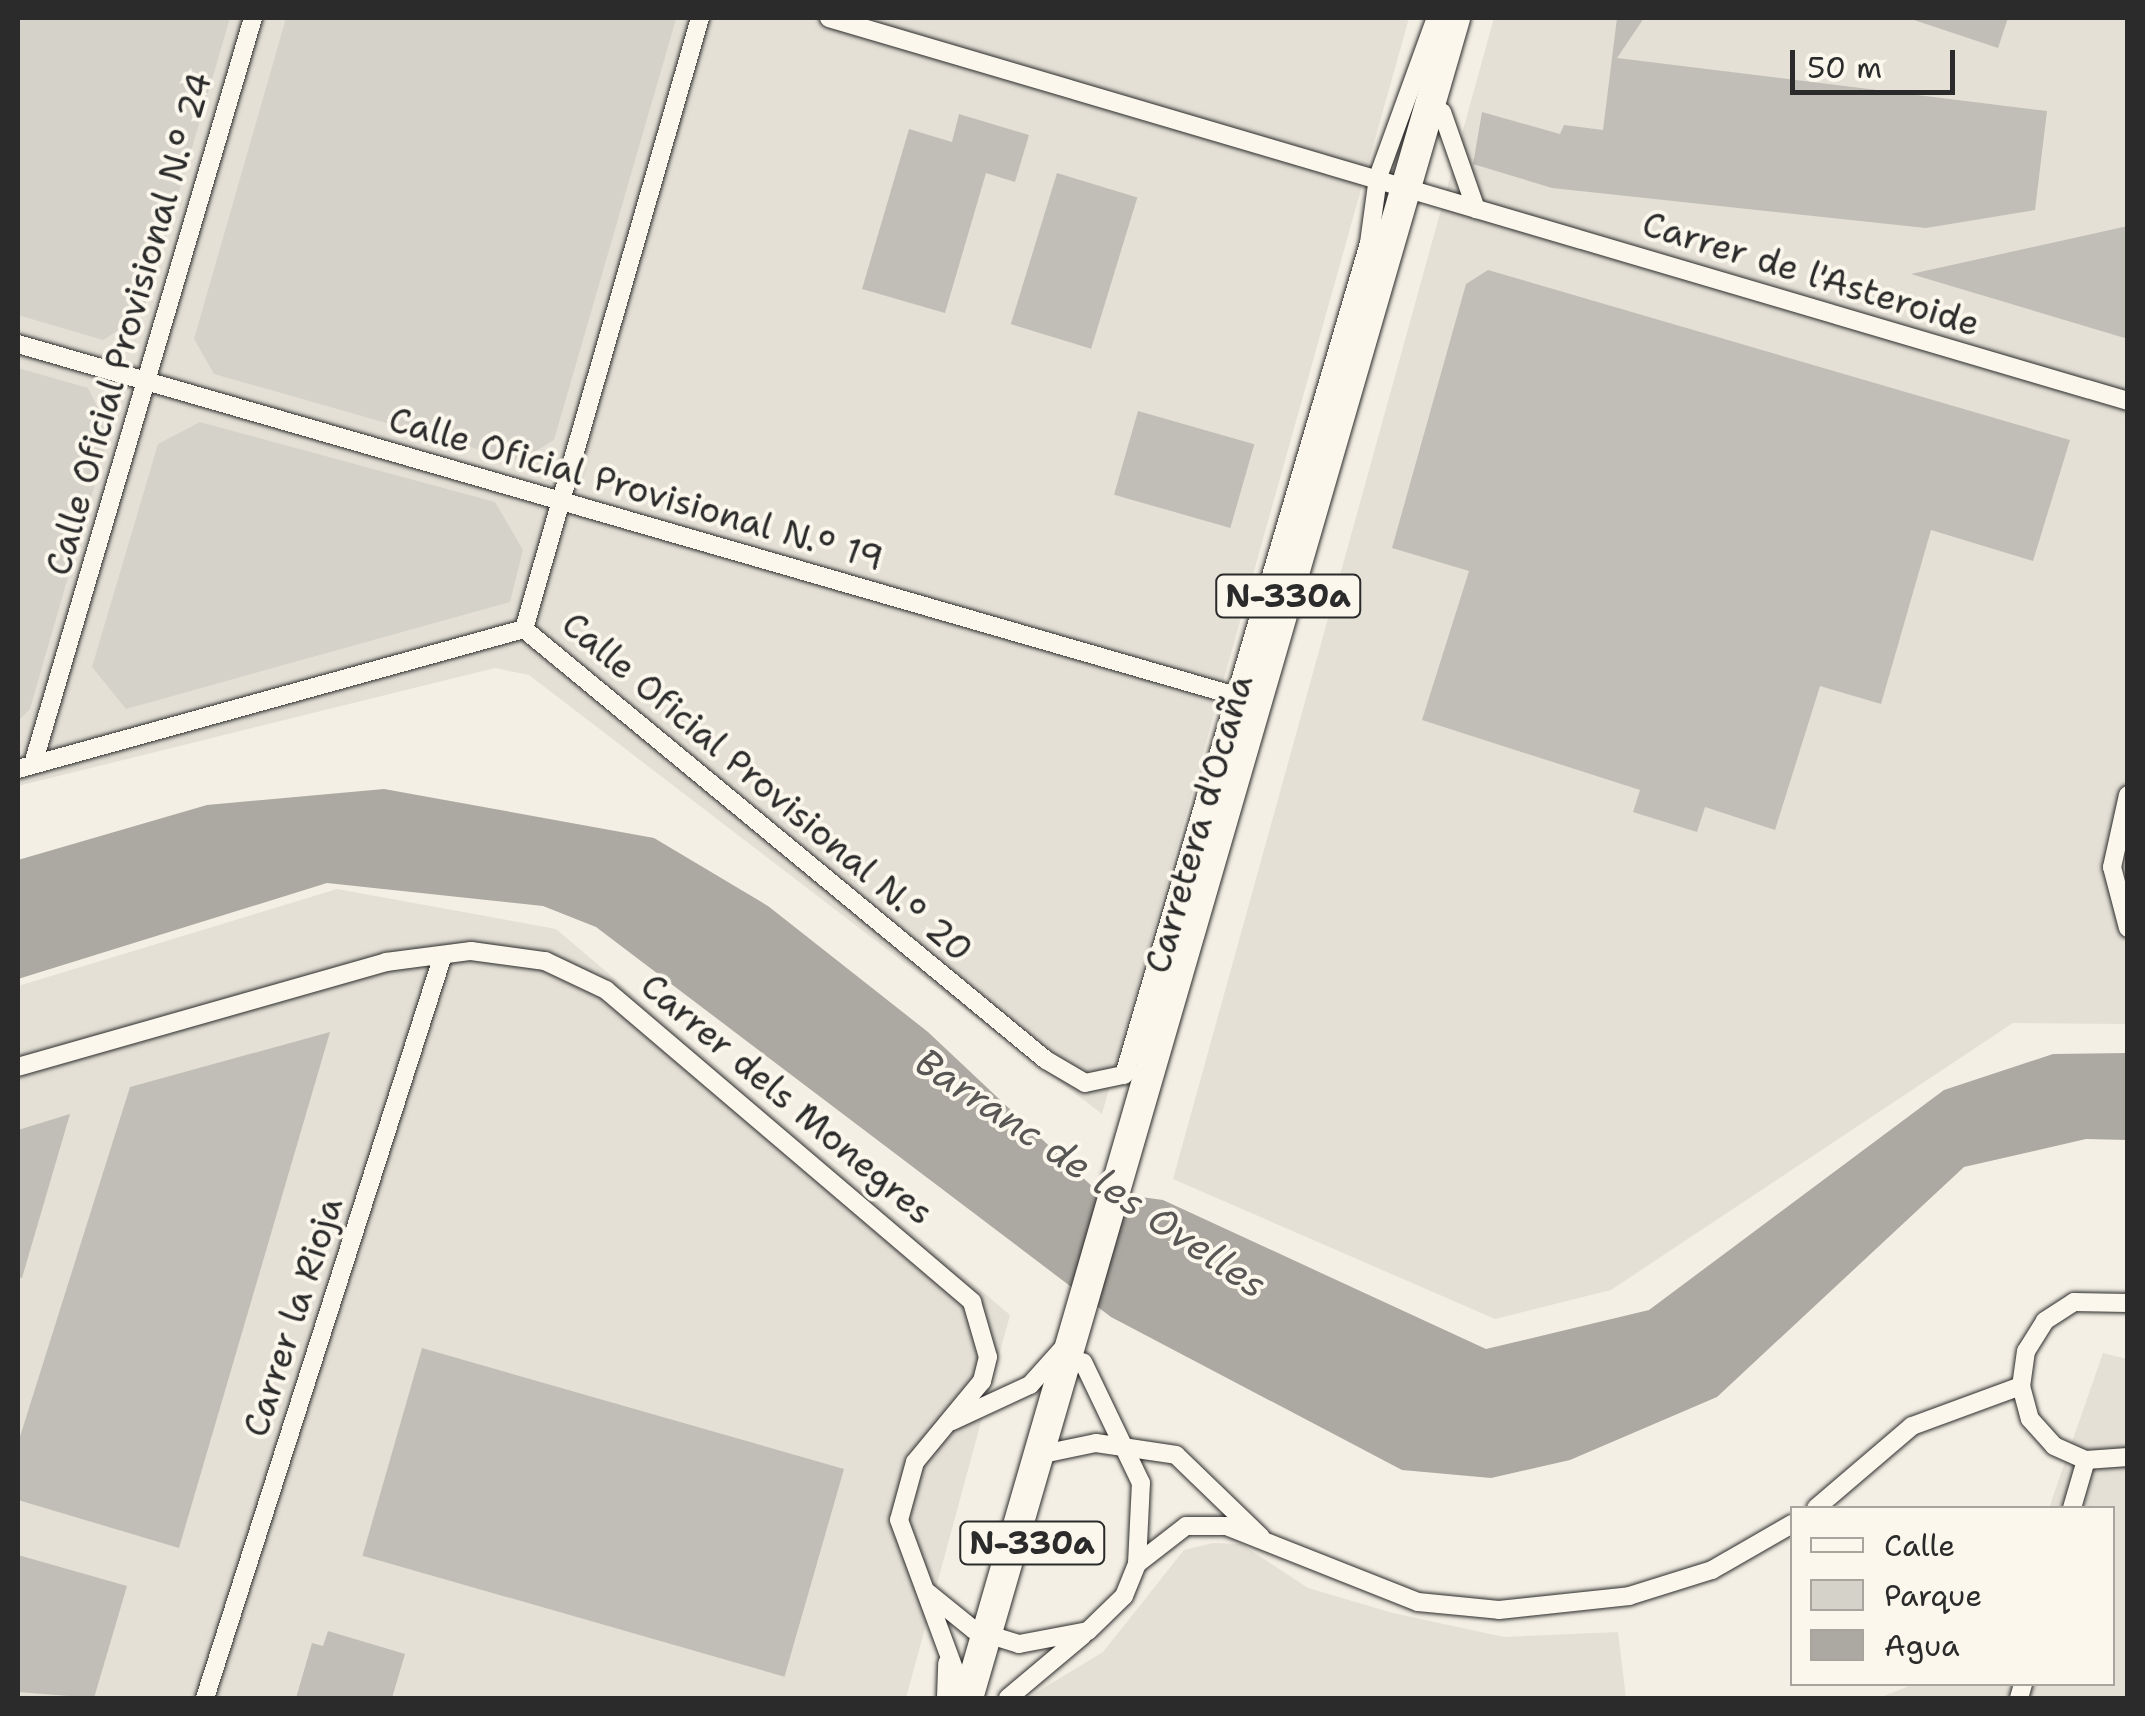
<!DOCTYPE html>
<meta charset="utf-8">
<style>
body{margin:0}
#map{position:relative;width:2145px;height:1716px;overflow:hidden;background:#f3efe4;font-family:"Shantell Sans",sans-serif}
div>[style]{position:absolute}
.built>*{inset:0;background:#e4e0d6}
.green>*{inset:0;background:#d5d2c9}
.water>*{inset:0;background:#aca9a2}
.building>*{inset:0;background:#c0beb6;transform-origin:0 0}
.roads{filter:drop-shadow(0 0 2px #2b2b2b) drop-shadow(0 0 2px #2b2b2b)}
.street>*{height:18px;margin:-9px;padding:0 9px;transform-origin:9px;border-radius:9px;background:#fbf7ec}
.primary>*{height:30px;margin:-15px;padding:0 15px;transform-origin:15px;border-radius:15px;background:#fbf7ec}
span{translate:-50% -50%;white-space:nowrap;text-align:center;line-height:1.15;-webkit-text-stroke:8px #fbf7ec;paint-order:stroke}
.shield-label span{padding:2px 8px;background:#fbf7ec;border:2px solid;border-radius:8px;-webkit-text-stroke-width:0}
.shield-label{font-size:32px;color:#2b2b2b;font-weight:700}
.street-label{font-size:35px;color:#2b2b2b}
.water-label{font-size:38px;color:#585755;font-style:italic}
.frame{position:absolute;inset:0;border:20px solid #2b2b2b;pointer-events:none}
.legend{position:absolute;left:1790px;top:1506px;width:325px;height:180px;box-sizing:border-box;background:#fbf7ec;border:2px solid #a8a59f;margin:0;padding:12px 18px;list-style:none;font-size:30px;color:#2b2b2b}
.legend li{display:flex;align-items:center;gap:20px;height:50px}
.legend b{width:50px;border:2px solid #a8a59f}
.scale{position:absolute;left:1790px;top:50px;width:165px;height:45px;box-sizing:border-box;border:5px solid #2b2b2b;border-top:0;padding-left:12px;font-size:30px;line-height:35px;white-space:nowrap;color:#2b2b2b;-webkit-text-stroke:8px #fbf7ec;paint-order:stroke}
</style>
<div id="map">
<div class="built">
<i style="clip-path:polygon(18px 18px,1409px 18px,1102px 1114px,529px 675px,495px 668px,18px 786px)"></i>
<i style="clip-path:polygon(1494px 18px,2127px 18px,2127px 1024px,2013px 1023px,1611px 1290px,1495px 1319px,1173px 1179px)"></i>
<i style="clip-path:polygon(337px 889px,556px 929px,1010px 1315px,906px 1698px,18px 1698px,18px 986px)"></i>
<i style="clip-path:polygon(2103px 1353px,2127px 1359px,2127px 1698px,1879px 1698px,1914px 1684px,2112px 1684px,2112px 1508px,2049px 1508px)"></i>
<i style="clip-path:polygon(1213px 1543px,1241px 1544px,1308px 1588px,1393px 1613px,1504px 1637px,1618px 1632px,1626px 1698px,1027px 1698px,1103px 1652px,1184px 1550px)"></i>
</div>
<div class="green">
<i style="clip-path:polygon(18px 18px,230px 18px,143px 315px,103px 340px,18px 315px)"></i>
<i style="clip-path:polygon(286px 18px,676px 19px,554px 440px,520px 461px,214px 374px,194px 339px)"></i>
<i style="clip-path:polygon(18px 368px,88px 388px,110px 432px,30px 709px,18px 721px)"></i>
<i style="clip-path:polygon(200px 422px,495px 502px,523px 550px,510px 602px,126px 709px,92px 667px,158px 444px)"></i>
</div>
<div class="water">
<i style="clip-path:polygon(384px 789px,654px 838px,768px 906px,928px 1032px,1097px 1191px,1163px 1200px,1486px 1349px,1649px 1310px,1944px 1090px,2053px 1054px,2127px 1053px,2127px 1140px,2086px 1139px,1964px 1167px,1717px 1397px,1570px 1460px,1491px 1478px,1402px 1470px,1111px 1317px,596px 927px,543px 906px,327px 883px,18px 979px,18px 860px,207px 805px)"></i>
</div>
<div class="building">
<i style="clip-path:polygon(1617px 18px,1644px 18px,1617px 58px,2047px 111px,2035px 210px,1926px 228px,1552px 188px,1473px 164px,1482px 112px,1560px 134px,1564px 125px,1603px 130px)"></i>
<i style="clip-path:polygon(1908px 18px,2008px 18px,1998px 48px)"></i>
<i style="clip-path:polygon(959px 114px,1029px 135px,1015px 182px,986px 173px,945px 313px,862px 289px,909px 129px,952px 142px)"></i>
<i style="left:1057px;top:173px;width:84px;height:158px;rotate:17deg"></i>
<i style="clip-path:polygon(2128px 226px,2128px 339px,1911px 274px)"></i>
<i style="clip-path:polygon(1488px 270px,2070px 440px,2033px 561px,1931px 530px,1881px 704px,1820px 686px,1775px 830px,1705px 807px,1697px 832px,1633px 812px,1640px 790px,1422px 720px,1469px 571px,1392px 548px,1466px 284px)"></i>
<i style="left:1138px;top:411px;width:121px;height:87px;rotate:16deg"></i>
<i style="clip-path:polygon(330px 1032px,179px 1548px,18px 1500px,18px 1443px,130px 1087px)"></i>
<i style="clip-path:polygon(70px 1114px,22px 1278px,18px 1277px,18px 1130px)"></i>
<i style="left:422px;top:1348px;width:439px;height:216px;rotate:16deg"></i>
<i style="clip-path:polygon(18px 1555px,127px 1586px,94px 1698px,18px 1692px)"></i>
<i style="clip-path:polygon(328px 1631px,405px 1654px,392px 1698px,296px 1698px,312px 1643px,323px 1646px)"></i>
</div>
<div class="roads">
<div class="street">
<i style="left:829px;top:18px;width:1354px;rotate:16.43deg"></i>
<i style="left:1442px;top:112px;width:103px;rotate:70.7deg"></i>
<i style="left:18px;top:344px;width:1268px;rotate:16.12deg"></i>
<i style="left:524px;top:629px;width:636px;rotate:-73.93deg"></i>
<i style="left:33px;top:764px;width:778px;rotate:-73.57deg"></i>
<i style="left:18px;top:769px;width:525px;rotate:-15.47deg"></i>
<i style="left:524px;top:629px;width:677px;rotate:39.55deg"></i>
<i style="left:1046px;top:1060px;width:45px;rotate:30.5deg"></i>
<i style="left:1085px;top:1083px;width:40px;rotate:-12deg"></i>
<i style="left:1124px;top:1075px;width:867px;rotate:-73.59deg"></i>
<i style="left:1369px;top:243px;width:67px;rotate:-82.2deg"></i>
<i style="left:1378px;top:177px;width:169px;rotate:-70deg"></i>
<i style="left:2128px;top:795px;width:74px;rotate:102.5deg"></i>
<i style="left:2112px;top:867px;width:63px;rotate:75.3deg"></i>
<i style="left:18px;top:1067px;width:383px;rotate:-15.9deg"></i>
<i style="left:386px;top:962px;width:86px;rotate:-7.4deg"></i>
<i style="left:471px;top:951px;width:75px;rotate:7.7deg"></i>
<i style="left:545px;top:961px;width:68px;rotate:25.4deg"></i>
<i style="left:606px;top:990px;width:481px;rotate:40.4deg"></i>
<i style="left:972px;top:1302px;width:57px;rotate:73.8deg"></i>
<i style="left:988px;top:1357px;width:25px;rotate:104deg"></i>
<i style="left:982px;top:1381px;width:105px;rotate:129.6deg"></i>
<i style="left:915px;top:1462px;width:60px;rotate:105.4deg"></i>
<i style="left:899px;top:1520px;width:190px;rotate:69.7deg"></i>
<i style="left:2128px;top:1303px;width:54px;rotate:-178.9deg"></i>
<i style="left:2074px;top:1302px;width:35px;rotate:147deg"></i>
<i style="left:2045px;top:1321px;width:36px;rotate:122deg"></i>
<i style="left:2026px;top:1351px;width:35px;rotate:98deg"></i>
<i style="left:2021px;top:1386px;width:34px;rotate:75deg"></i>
<i style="left:2030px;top:1419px;width:36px;rotate:48deg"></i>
<i style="left:2054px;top:1446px;width:35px;rotate:24deg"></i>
<i style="left:2086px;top:1460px;width:42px;rotate:-4.1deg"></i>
<i style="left:952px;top:1421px;width:86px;rotate:-24.8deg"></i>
<i style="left:1030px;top:1385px;width:52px;rotate:-48.1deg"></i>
<i style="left:1038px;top:1455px;width:59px;rotate:-11.7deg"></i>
<i style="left:1096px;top:1443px;width:81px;rotate:8.5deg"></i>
<i style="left:1176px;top:1455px;width:118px;rotate:44deg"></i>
<i style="left:1816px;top:1508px;width:126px;rotate:-40.5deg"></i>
<i style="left:1912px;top:1426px;width:116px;rotate:-20.2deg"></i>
<i style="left:2072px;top:1508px;width:50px;rotate:-73.7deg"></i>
<i style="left:1137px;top:1564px;width:62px;rotate:-37.8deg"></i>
<i style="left:1186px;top:1526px;width:40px"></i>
<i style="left:1226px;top:1526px;width:206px;rotate:21.6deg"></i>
<i style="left:1418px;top:1602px;width:81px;rotate:5.6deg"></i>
<i style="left:1499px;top:1610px;width:131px;rotate:-6.1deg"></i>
<i style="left:1629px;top:1596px;width:87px;rotate:-17.4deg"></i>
<i style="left:1712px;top:1570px;width:92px;rotate:-29.9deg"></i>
<i style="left:927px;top:1592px;width:60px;rotate:39deg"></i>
<i style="left:974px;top:1630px;width:47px;rotate:17.3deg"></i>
<i style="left:1019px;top:1644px;width:70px;rotate:-10.7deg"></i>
<i style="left:1088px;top:1631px;width:50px;rotate:-44.2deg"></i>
<i style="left:1124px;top:1596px;width:35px;rotate:-68deg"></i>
<i style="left:1137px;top:1564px;width:81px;rotate:-87.2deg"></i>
<i style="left:1141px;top:1483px;width:134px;rotate:-115.6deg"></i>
<i style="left:205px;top:1698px;width:780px;rotate:-72.24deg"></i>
<i style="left:946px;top:1698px;width:35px;rotate:-88deg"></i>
<i style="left:1008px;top:1698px;width:98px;rotate:-40deg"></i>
<i style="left:2019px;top:1698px;width:15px;rotate:-74deg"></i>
</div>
<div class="primary">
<i style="left:968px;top:1698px;width:1749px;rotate:-73.83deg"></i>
</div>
</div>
<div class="shield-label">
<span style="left:1288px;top:596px">N-330a</span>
<span style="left:1032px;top:1543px">N-330a</span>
</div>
<div class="street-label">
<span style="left:1811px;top:274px;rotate:17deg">Carrer de l'Asteroide</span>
<span style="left:129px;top:324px;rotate:-74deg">Calle Oficial Provisional N.º 24</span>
<span style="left:636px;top:489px;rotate:16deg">Calle Oficial Provisional N.º 19</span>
<span style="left:767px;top:787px;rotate:40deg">Calle Oficial Provisional N.º 20</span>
<span style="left:1199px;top:824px;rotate:-74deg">Carretera d'Ocaña</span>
<span style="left:787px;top:1099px;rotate:40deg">Carrer dels Monegres</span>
<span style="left:293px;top:1317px;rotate:-72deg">Carrer la Rioja</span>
</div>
<div class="water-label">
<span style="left:1091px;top:1173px;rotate:34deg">Barranc de les Ovelles</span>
</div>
<div class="frame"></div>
<ul class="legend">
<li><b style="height:12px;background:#fbf7ec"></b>Calle</li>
<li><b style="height:28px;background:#d5d2c9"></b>Parque</li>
<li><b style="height:28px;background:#aca9a2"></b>Agua</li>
</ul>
<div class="scale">50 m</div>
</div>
